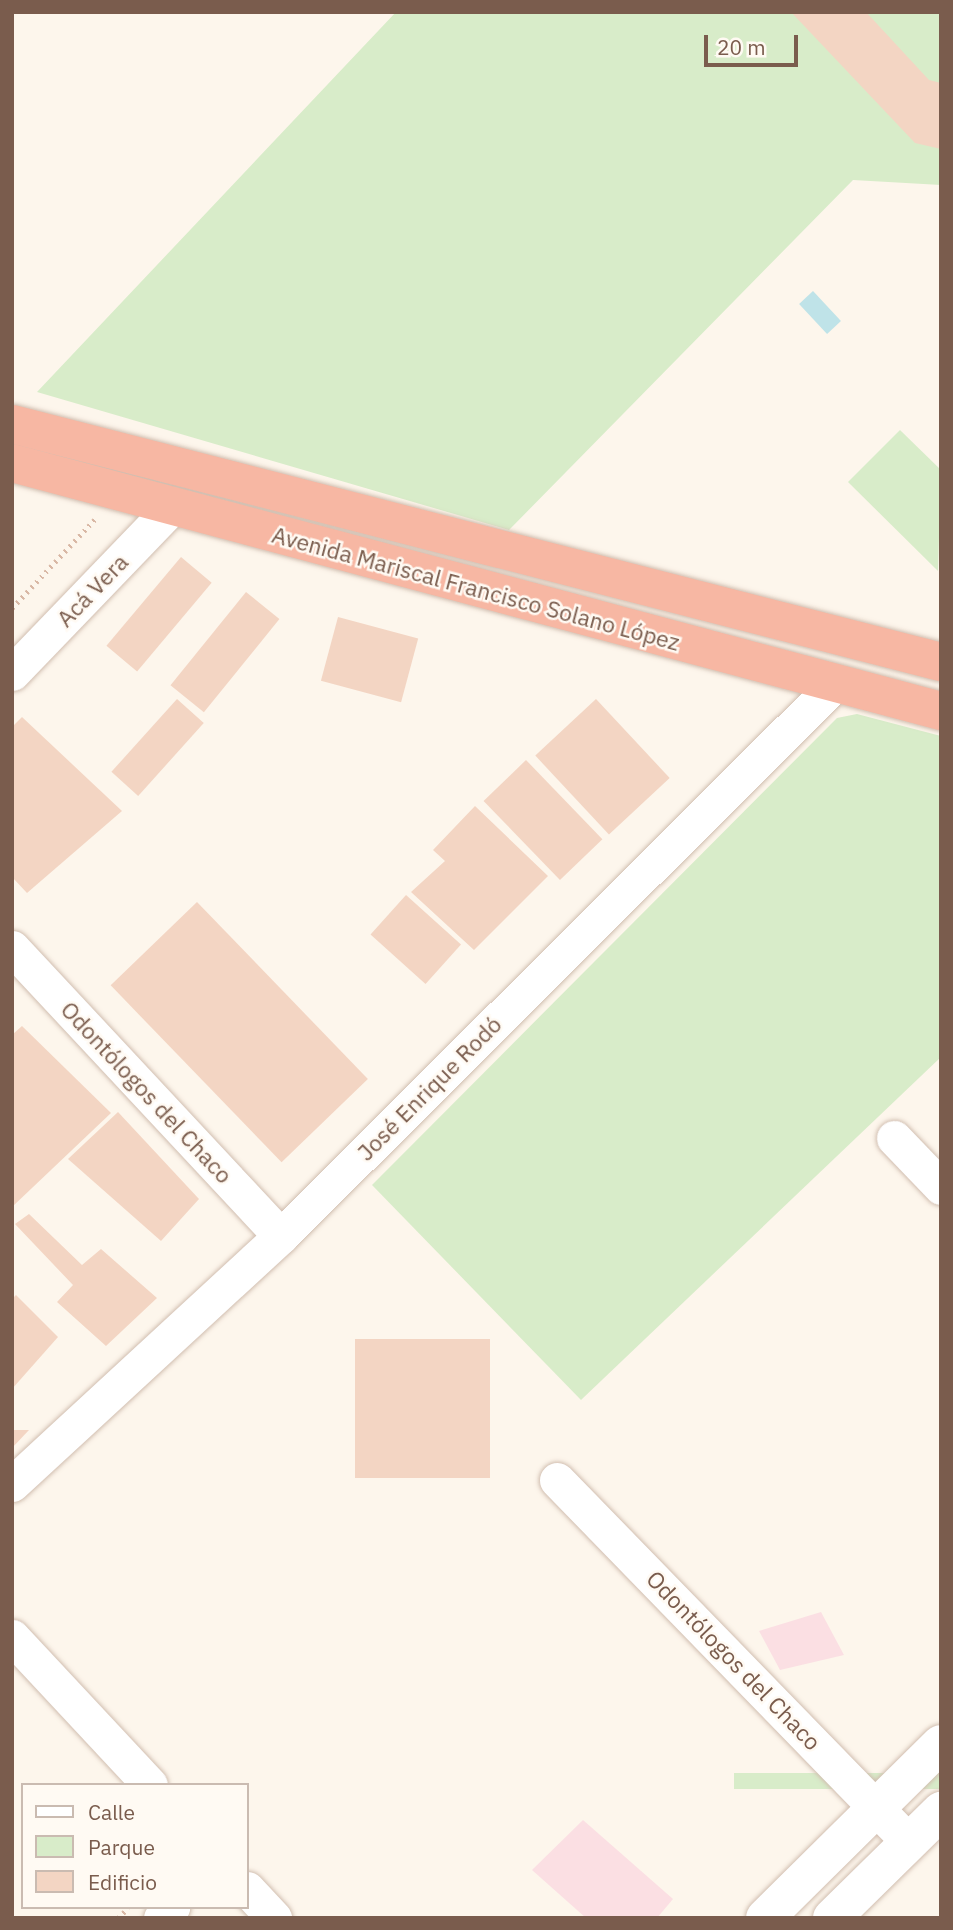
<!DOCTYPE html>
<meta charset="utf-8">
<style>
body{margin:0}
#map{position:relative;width:953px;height:1930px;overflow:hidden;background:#fdf6ec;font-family:"IBM Plex Sans",sans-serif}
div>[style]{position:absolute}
.medical>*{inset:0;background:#fbdfe3}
.green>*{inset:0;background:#d8ecc9;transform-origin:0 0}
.water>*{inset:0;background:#bfe3e8;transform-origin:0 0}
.building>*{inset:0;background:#f3d5c3;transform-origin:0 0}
.path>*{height:4.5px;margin-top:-2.25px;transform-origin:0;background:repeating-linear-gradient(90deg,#d9b8a5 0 2px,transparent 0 7px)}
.roads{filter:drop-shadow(0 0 2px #d1beb0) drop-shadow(0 0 2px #d1beb0)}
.street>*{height:35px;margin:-17.5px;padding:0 17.5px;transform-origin:17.5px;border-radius:17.5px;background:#fff}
.secondary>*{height:38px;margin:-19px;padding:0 19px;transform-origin:19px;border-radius:19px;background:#fff}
.highway>*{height:38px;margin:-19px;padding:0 19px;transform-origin:19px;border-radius:19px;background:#f7b7a3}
span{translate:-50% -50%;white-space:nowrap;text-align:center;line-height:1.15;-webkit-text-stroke:5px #fffaf3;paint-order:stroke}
.street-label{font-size:23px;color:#7a5c4d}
.frame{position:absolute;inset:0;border:14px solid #7a5c4d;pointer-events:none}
.legend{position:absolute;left:21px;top:1783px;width:228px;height:126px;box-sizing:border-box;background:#fffaf3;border:2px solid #cabbb1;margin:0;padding:9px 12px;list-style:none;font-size:21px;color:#7a5c4d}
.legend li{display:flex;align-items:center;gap:14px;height:35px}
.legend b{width:35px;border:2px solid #cabbb1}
.scale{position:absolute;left:704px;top:35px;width:94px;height:32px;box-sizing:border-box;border:4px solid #7a5c4d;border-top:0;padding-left:9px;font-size:21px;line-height:24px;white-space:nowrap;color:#7a5c4d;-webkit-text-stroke:5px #fffaf3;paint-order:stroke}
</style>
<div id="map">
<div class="medical">
<i style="clip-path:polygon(821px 1612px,844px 1655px,780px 1670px,759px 1631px)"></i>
<i style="clip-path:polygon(583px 1820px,673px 1899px,657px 1918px,586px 1918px,532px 1870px)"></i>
</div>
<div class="green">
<i style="clip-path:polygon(396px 12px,941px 12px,941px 185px,853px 180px,509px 530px,37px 392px)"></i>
<i style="clip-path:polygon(900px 430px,941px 470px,938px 571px,848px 482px)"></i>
<i style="clip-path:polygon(857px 714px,941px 736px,941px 1057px,581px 1400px,372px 1185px,837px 718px)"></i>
<i style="left:941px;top:1773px;width:16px;height:207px;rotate:90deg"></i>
</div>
<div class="water">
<i style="left:813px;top:291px;width:41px;height:19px;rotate:47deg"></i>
</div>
<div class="building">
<i style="clip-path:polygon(791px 12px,866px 12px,929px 80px,941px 83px,941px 149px,915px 143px)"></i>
<i style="left:181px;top:557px;width:40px;height:116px;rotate:40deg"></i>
<i style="left:246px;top:592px;width:43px;height:120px;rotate:39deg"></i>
<i style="left:338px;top:617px;width:83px;height:66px;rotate:15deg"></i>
<i style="left:177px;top:699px;width:36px;height:98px;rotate:42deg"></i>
<i style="left:596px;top:699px;width:108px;height:83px;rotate:47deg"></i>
<i style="clip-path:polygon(22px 717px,122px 811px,27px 893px,12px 877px,12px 727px)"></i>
<i style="left:526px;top:760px;width:110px;height:59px;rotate:46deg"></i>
<i style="clip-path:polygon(475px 806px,548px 876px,474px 950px,411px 892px,445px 861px,433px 850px)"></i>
<i style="left:406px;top:895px;width:74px;height:53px;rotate:42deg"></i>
<i style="left:197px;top:902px;width:246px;height:120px;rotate:46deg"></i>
<i style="clip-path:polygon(22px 1026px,111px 1113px,12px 1207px,12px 1035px)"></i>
<i style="clip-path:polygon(118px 1112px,199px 1199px,161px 1241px,68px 1159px)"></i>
<i style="clip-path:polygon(29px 1214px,82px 1265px,101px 1249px,157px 1298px,106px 1346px,57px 1302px,73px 1285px,15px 1224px)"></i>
<i style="clip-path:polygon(16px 1295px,58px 1337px,12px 1389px,12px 1299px)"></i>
<i style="left:355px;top:1339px;width:135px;height:139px"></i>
<i style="clip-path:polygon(12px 1430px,29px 1430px,12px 1448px)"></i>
</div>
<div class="path">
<i style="left:12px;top:608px;width:122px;rotate:-47deg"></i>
<i style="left:118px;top:1918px;width:14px;rotate:-45deg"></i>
</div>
<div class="roads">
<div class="street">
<i style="left:12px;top:673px;width:229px;rotate:-46.1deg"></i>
<i style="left:12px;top:948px;width:394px;rotate:47deg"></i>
<i style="left:894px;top:1138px;width:68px;rotate:46.2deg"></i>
<i style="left:557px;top:1480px;width:505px;rotate:45.8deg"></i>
<i style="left:12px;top:1484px;width:366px;rotate:-42.7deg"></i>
<i style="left:281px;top:1236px;width:783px;rotate:-44.9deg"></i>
<i style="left:12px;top:1637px;width:202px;rotate:47deg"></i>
<i style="left:247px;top:1889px;width:40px;rotate:47deg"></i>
<i style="left:161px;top:1918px;width:16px;rotate:-45deg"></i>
</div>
<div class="secondary">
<i style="left:765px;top:1918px;width:247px;rotate:-44.7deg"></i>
<i style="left:832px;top:1918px;width:153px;rotate:-44.5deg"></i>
</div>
<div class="highway">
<i style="left:12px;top:424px;width:959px;rotate:14.37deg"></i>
<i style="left:12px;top:463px;width:962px;rotate:14.95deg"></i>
</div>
</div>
<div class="street-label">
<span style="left:476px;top:588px;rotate:15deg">Avenida Mariscal Francisco Solano López</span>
<span style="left:92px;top:590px;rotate:-46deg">Acá Vera</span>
<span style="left:429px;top:1088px;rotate:-45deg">José Enrique Rodó</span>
<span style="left:147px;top:1092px;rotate:47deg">Odontólogos del Chaco</span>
<span style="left:734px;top:1660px;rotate:46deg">Odontólogos del Chaco</span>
</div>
<div class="frame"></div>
<ul class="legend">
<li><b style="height:9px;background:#fff"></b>Calle</li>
<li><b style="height:19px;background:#d8ecc9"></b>Parque</li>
<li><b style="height:19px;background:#f3d5c3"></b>Edificio</li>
</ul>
<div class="scale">20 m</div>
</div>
